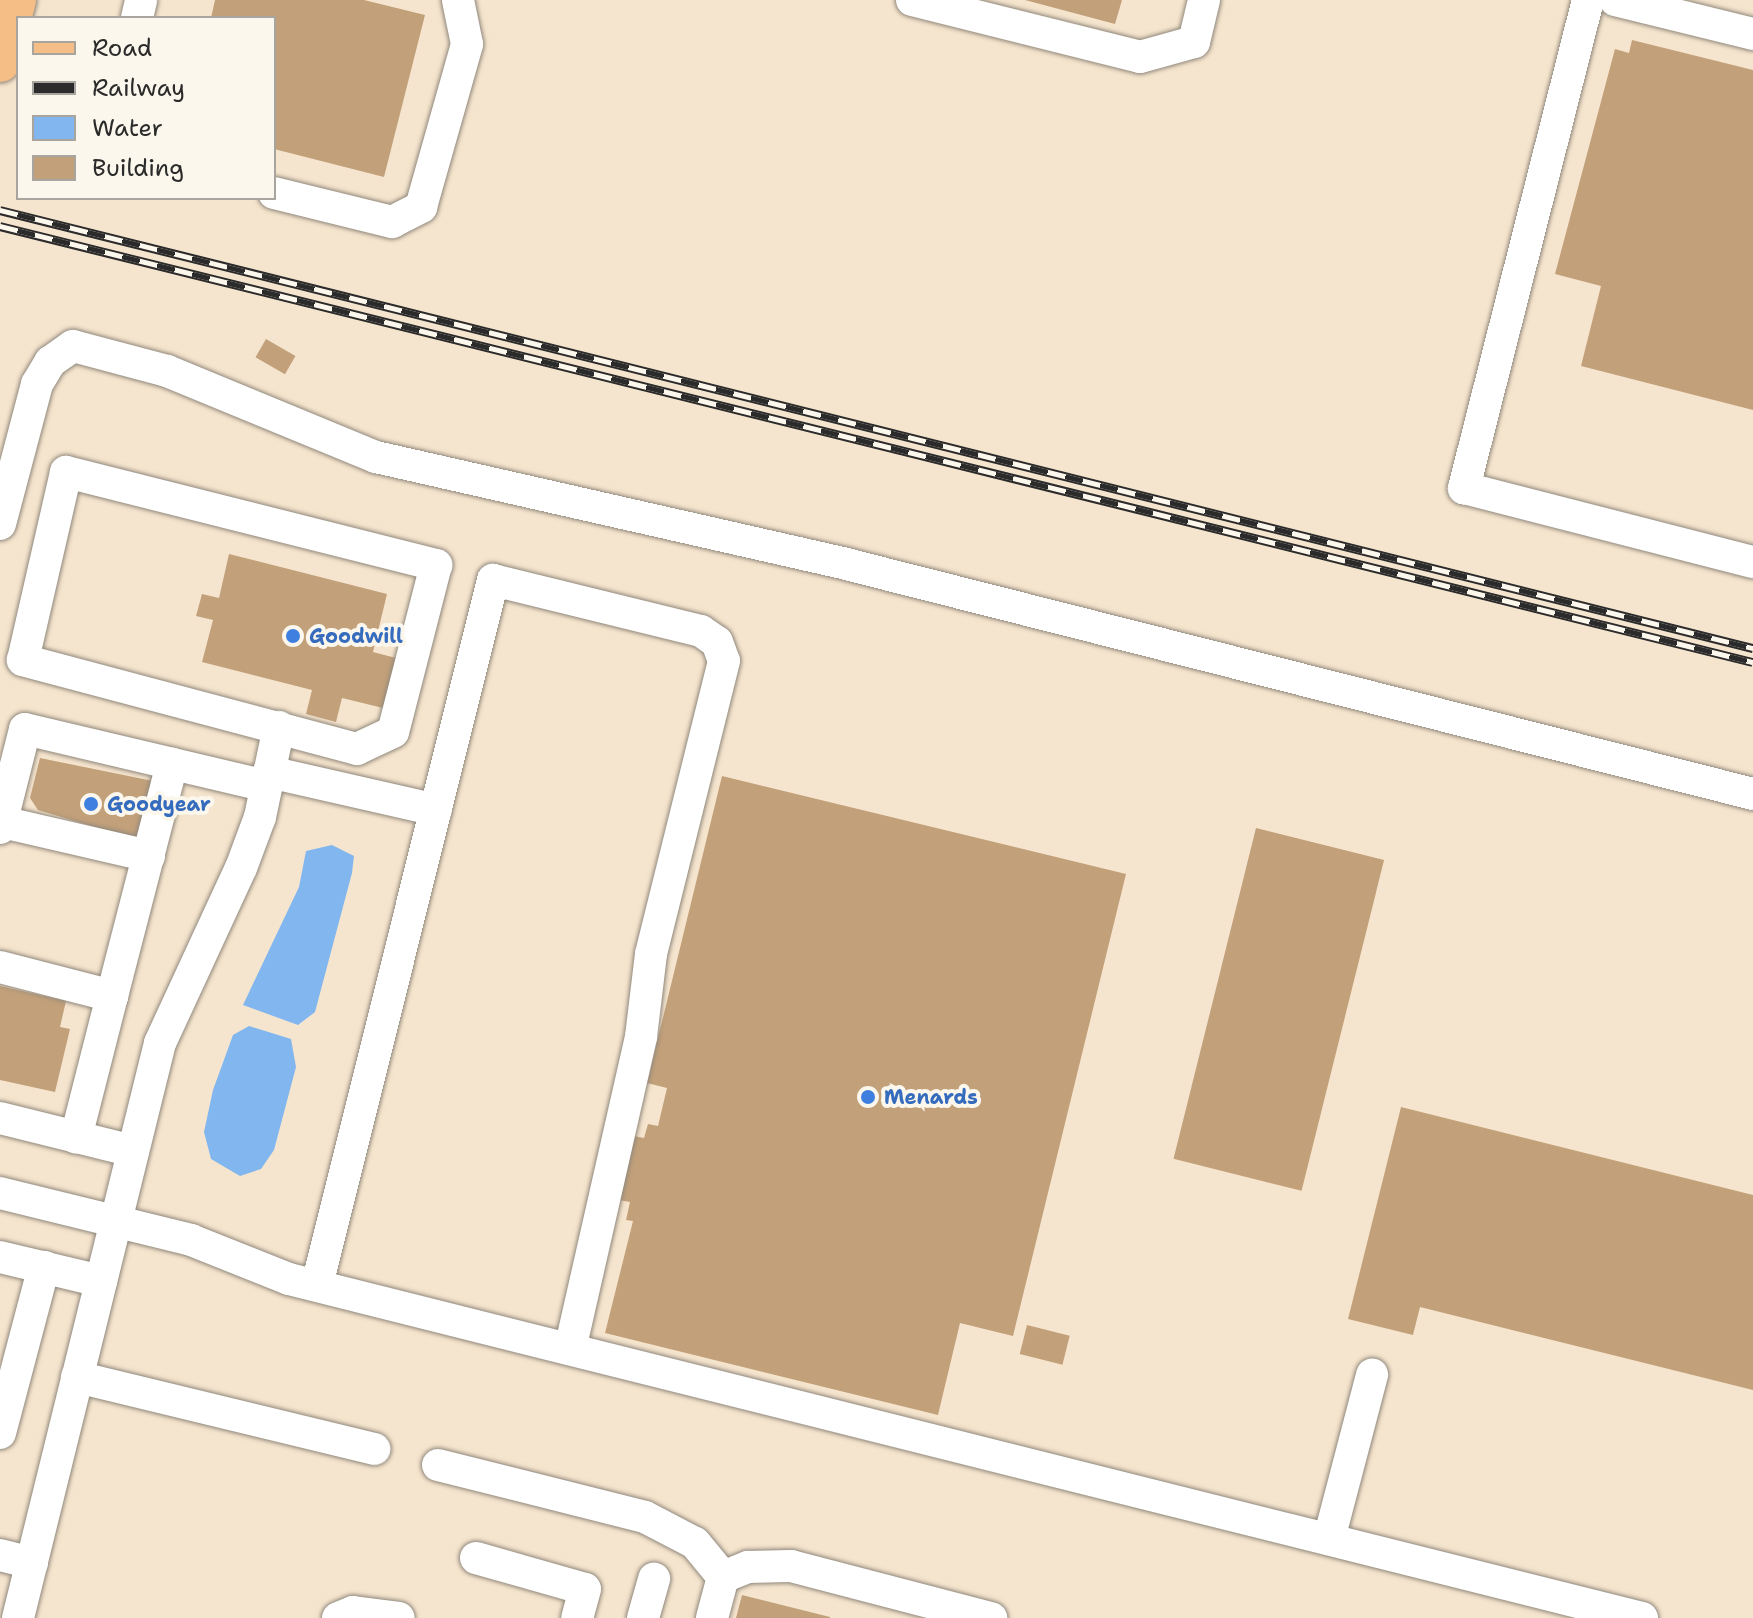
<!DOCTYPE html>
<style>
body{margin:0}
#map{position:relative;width:1753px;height:1618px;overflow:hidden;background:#f6e5ce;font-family:"Shantell Sans",sans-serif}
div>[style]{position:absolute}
.water>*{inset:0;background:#81b6ef}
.building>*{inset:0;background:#c2a07a;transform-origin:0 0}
.roads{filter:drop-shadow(0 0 2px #90887c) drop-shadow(0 0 2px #90887c)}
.minor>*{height:32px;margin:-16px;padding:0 16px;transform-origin:16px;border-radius:16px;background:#fff}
.major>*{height:40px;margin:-20px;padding:0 20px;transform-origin:20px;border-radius:20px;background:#f6be87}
.rail>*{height:9px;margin-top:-4.5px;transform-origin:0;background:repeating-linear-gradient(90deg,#fbf7ec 0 18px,#2b2b2b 0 36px);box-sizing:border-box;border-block:2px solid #2b2b2b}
.dots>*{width:22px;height:22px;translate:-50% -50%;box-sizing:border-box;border:4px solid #fbf7ec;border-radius:50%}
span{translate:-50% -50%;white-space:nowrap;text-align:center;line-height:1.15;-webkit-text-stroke:8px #fbf7ec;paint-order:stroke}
.shop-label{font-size:20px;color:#366cbe;font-weight:700}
.left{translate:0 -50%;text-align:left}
.legend{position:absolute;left:16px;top:16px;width:260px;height:184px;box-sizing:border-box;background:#fbf7ec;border:2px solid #a8a59f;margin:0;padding:10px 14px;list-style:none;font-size:24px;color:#2b2b2b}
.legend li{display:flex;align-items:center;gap:16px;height:40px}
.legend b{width:40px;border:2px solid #a8a59f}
</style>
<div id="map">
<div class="water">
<i style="clip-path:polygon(332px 845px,354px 856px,352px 873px,315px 1012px,298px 1025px,243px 1005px,299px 887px,306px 851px)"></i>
<i style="clip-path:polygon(249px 1026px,291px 1039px,296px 1067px,274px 1150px,261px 1169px,240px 1176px,211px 1159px,204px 1132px,213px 1090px,233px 1035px)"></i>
</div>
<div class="building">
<i style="clip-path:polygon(215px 0,364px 0,425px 15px,384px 177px,274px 149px,274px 18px,211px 18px)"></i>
<i style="clip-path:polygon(1025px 0,1122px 0,1115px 24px)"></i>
<i style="clip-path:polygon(1632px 40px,1753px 70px,1753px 410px,1581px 366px,1601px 286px,1555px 274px,1615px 49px,1629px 53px)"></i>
<i style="left:266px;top:339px;width:34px;height:21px;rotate:30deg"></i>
<i style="clip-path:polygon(229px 554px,387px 594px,373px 652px,396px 658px,383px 708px,342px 698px,336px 722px,306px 714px,312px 690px,202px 662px,213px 620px,196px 616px,202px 594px,219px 598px)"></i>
<i style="clip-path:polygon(40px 758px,153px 781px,138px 840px,38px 810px,30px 798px)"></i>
<i style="clip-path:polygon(722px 776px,1126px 874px,1013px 1336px,960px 1323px,938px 1415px,605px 1333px,633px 1221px,626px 1220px,630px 1202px,619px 1200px,634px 1136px,644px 1138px,648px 1124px,658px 1126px,667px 1088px,647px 1083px)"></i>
<i style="left:1256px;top:828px;width:132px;height:341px;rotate:14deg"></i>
<i style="clip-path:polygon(0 986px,66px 1001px,60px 1027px,70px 1029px,55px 1092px,0 1080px)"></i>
<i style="clip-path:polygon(1401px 1107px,1753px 1195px,1753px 1390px,1420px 1307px,1413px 1335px,1348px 1319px)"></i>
<i style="left:1027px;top:1325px;width:44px;height:30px;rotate:14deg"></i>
<i style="clip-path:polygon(742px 1595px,830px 1617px,830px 1618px,736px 1618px)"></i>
</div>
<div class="roads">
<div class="minor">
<i style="left:912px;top:0;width:235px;rotate:14deg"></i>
<i style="left:1140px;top:57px;width:56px;rotate:-15.5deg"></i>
<i style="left:1194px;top:42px;width:43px;rotate:-76.6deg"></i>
<i style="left:1588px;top:0;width:504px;rotate:104.26deg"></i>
<i style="left:1464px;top:488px;width:298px;rotate:14.4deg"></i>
<i style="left:1615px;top:0;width:142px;rotate:13.8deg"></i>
<i style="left:137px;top:18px;width:18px;rotate:-77deg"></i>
<i style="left:274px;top:193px;width:122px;rotate:13.8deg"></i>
<i style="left:392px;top:222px;width:33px;rotate:-27deg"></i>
<i style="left:421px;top:207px;width:169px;rotate:-74.2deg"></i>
<i style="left:467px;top:44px;width:45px;rotate:-101.6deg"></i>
<i style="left:66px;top:472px;width:382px;rotate:14.1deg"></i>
<i style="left:436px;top:565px;width:172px;rotate:104.4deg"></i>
<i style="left:393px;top:732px;width:40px;rotate:155deg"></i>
<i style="left:357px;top:749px;width:346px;rotate:-165.1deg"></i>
<i style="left:23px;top:660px;width:193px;rotate:-77.1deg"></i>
<i style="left:0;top:524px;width:145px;rotate:-75.2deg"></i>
<i style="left:37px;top:384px;width:26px;rotate:-59deg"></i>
<i style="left:50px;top:362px;width:28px;rotate:-35deg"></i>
<i style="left:73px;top:346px;width:97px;rotate:14.9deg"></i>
<i style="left:167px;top:371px;width:226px;rotate:22.4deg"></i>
<i style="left:376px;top:457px;width:486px;rotate:12.8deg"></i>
<i style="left:850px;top:565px;width:932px;rotate:14.23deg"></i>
<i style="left:269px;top:772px;width:171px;rotate:12.8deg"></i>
<i style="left:2px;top:822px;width:151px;rotate:13deg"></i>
<i style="left:0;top:828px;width:102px;rotate:-75.8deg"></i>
<i style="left:25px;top:729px;width:248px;rotate:13.3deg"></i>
<i style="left:0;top:967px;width:116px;rotate:14.5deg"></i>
<i style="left:112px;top:996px;width:146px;rotate:104.3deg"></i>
<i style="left:112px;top:996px;width:240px;rotate:-75.5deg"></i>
<i style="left:0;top:1118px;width:137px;rotate:13.9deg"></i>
<i style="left:0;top:1193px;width:197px;rotate:13.8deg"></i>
<i style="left:191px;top:1240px;width:105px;rotate:21.7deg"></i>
<i style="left:289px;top:1279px;width:1395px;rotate:14.07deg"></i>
<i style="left:0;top:1257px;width:104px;rotate:13.4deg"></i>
<i style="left:317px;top:1285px;width:727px;rotate:-75.98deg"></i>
<i style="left:493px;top:580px;width:214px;rotate:13.8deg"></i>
<i style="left:701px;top:631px;width:19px;rotate:35deg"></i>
<i style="left:717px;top:642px;width:20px;rotate:70deg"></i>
<i style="left:724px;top:661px;width:302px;rotate:104deg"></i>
<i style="left:651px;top:954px;width:84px;rotate:96.9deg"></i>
<i style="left:641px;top:1037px;width:320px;rotate:102.8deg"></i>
<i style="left:77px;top:1377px;width:306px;rotate:13.6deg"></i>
<i style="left:0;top:1433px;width:172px;rotate:-75.2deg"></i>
<i style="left:438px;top:1465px;width:213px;rotate:14.1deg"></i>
<i style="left:645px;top:1517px;width:56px;rotate:27.5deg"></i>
<i style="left:695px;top:1543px;width:44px;rotate:50.5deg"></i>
<i style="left:1329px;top:1539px;width:170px;rotate:-75.3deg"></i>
<i style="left:0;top:1555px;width:33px;rotate:14deg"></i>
<i style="left:476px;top:1558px;width:113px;rotate:15.9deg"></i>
<i style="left:585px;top:1589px;width:30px;rotate:105deg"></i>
<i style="left:18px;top:1618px;width:592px;rotate:-76.13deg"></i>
<i style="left:160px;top:1043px;width:193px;rotate:-65.2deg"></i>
<i style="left:241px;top:868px;width:54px;rotate:-69.6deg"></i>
<i style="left:260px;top:817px;width:92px;rotate:-78.1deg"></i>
<i style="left:338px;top:1618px;width:16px;rotate:-22deg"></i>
<i style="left:353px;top:1612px;width:46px;rotate:7.4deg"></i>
<i style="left:643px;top:1618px;width:41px;rotate:-74.2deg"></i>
<i style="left:712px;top:1618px;width:42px;rotate:-75deg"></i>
<i style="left:723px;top:1577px;width:27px;rotate:-22deg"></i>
<i style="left:748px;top:1567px;width:43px;rotate:-1.3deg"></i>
<i style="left:791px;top:1566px;width:207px;rotate:14.6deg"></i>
</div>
<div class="major">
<i style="left:0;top:62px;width:64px;rotate:-75.5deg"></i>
</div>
</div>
<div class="rail">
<i style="left:0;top:210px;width:1807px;rotate:14.03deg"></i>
<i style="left:0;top:226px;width:1806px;rotate:13.97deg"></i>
</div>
<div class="dots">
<i style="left:293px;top:636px;background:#3f7fe0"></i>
<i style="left:91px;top:804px;background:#3f7fe0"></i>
<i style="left:868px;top:1097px;background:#3f7fe0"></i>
</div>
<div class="shop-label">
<span class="left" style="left:309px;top:636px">Goodwill</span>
<span class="left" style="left:107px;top:804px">Goodyear</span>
<span class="left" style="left:884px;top:1097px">Menards</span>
</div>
<ul class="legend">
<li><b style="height:10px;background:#f6be87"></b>Road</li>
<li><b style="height:10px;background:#2b2b2b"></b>Railway</li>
<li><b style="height:22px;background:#81b6ef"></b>Water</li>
<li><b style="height:22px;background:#c2a07a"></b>Building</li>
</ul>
</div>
